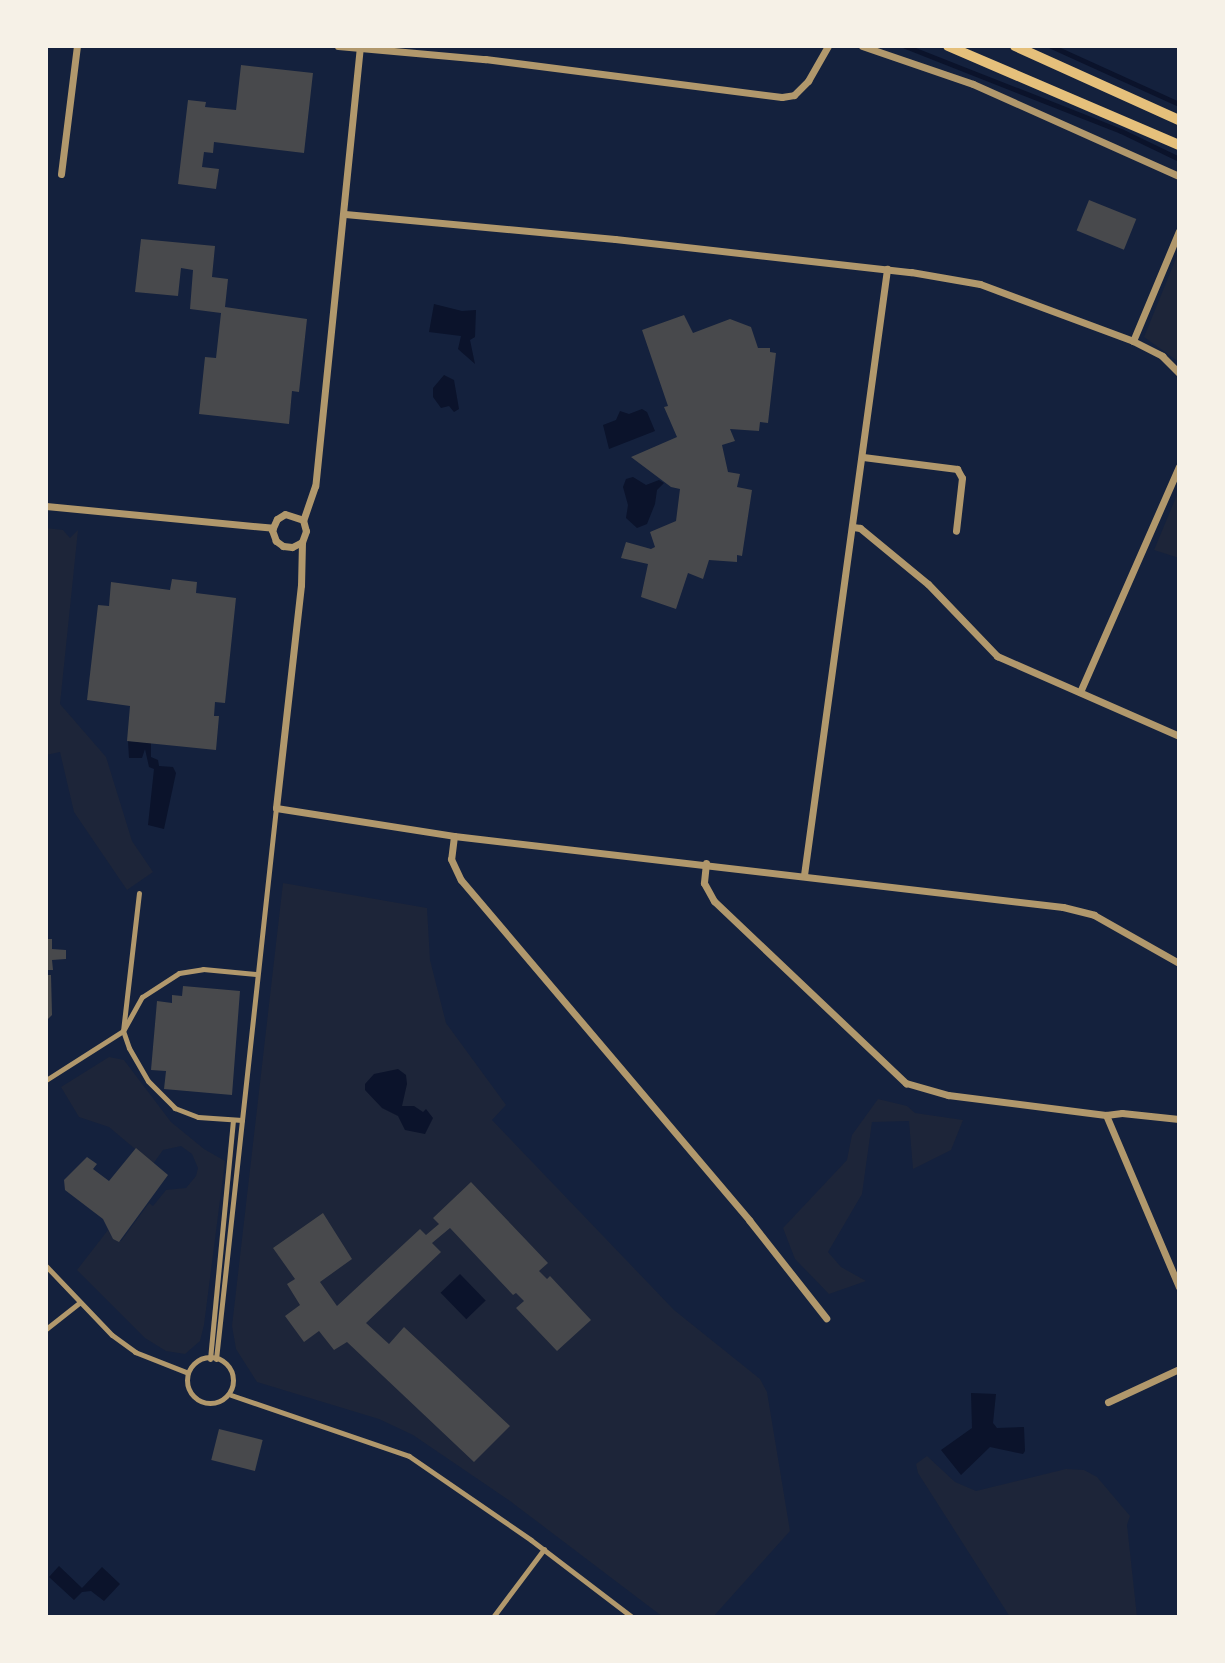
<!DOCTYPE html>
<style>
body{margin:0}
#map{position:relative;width:1225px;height:1663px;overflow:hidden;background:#14213d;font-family:"Varela Round",sans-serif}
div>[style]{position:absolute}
.green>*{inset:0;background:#1d2539}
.water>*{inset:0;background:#0b132b;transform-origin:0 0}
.stream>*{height:5px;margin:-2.5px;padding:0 2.5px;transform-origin:2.5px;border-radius:2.5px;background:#0b132b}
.building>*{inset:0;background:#48494c;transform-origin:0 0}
.pedestrian>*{height:5px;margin:-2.5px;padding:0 2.5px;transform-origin:2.5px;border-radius:2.5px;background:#b1986c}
.pedestrian>.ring{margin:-2.5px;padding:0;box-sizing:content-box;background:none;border:5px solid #b1986c;border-radius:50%}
.minor>*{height:7px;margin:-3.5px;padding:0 3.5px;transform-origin:3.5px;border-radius:3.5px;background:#b1986c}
.secondary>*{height:10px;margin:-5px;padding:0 5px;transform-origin:5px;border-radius:5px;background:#e5c07b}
span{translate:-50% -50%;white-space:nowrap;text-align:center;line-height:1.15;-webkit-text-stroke:8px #f6f1e7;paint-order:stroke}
.frame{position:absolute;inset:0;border:48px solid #f6f1e7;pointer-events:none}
</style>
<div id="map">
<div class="green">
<i style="clip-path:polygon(1179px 251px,1179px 362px,1144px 337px)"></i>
<i style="clip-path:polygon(1179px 490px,1179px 558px,1154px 550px)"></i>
<i style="clip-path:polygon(46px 528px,63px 530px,70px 538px,78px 530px,60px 704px,106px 757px,132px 841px,153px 872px,127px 890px,74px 812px,60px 752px,46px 755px)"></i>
<i style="clip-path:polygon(283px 883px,427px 908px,430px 960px,446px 1023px,506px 1105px,492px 1120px,674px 1310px,760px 1379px,767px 1392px,790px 1531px,713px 1617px,663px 1617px,510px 1501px,413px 1435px,379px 1419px,257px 1382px,236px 1349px,232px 1326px)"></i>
<i style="clip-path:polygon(109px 1057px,124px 1060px,171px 1122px,204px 1149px,225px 1161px,204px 1325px,200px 1341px,185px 1354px,166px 1351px,145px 1338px,77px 1270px,108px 1230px,113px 1239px,121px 1241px,149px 1203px,153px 1206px,166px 1190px,186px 1188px,196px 1176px,198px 1168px,192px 1154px,181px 1146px,163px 1150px,153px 1164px,109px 1127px,79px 1117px,61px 1087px)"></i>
<i style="clip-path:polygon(878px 1099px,907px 1106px,915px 1113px,963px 1120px,951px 1150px,913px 1169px,909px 1121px,872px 1122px,862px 1194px,828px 1252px,841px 1267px,866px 1281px,829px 1294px,795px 1259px,783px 1228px,847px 1160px,852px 1135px)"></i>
<i style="clip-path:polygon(927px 1456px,955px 1482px,976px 1491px,1066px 1469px,1084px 1470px,1097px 1477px,1130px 1516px,1127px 1525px,1137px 1617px,1010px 1617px,918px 1473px,916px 1464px)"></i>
</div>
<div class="water">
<i style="clip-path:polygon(434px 304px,462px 311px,476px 310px,475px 337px,470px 340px,475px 364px,458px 349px,461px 336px,429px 332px)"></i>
<i style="clip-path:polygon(444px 375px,454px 380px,459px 409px,454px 412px,449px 406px,441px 408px,433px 397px,433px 388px)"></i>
<i style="clip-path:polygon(642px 409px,647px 412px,655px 431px,609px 449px,603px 425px,616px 420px,620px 411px,629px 414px)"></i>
<i style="clip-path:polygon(633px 477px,646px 485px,659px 480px,664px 483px,657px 490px,655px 504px,647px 524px,637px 528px,626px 518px,628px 505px,623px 487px,626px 479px)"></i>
<i style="clip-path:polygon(128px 741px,151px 743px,151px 757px,158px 760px,159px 766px,173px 767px,176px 773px,164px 829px,148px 825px,154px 769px,149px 767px,145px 749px,142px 758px,129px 758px)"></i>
<i style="clip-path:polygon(398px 1069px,406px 1075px,407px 1084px,402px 1106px,414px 1106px,423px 1112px,426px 1109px,433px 1118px,425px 1134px,405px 1130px,398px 1116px,382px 1108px,365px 1090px,365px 1084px,374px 1074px)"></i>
<i style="left:460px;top:1274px;width:37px;height:27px;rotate:46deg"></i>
<i style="clip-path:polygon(971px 1393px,996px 1394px,993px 1423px,997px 1428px,1024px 1427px,1025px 1451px,1023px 1454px,990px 1447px,961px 1475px,941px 1450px,972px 1428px)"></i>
<i style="clip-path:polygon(59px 1566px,82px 1588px,102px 1567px,120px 1584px,104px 1601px,91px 1591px,82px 1592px,74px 1600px,49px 1577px)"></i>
</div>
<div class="stream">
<i style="left:905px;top:46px;width:232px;rotate:21.5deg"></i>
<i style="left:1121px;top:131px;width:64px;rotate:25.8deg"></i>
<i style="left:1051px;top:46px;width:141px;rotate:24.4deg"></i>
</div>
<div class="building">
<i style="clip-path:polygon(241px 65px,313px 73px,304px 153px,214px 142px,213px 153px,204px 152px,202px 167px,219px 169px,216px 189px,178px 184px,188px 100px,206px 102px,205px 107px,236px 110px)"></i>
<i style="left:1089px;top:200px;width:51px;height:33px;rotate:22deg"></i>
<i style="clip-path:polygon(141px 239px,215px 246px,212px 277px,228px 279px,225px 307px,307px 319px,299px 392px,292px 391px,289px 424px,199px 414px,205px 357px,216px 358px,221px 313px,190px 309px,193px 270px,181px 268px,178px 296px,135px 292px)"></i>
<i style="clip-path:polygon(684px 315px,693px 333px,730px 319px,751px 327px,758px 348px,770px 348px,770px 352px,776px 353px,768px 423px,760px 422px,759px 431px,730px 429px,735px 441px,722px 445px,728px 472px,740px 474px,737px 487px,752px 490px,742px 556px,737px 555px,737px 562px,709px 560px,703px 579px,688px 573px,676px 609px,641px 597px,648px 564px,621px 558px,626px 542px,651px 549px,655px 547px,650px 532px,676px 521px,680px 489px,671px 487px,631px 457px,677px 437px,664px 407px,668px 406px,642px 330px)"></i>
<i style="clip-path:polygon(172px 579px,197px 582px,196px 593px,236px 598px,225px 703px,215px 702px,214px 716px,219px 716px,216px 750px,127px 741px,130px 706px,87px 700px,98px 605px,109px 606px,111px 582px,170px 590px)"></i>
<i style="clip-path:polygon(46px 939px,52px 939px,52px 949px,66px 950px,66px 959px,52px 960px,53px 970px,46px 970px)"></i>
<i style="clip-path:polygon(46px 975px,51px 975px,52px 1015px,46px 1021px)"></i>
<i style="clip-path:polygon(183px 986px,240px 991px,232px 1095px,164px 1089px,166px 1071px,151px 1070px,157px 1001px,172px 1003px,172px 995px,182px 996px)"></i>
<i style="clip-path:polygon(136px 1148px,168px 1175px,119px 1242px,113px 1239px,103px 1219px,65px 1190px,64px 1180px,87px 1157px,97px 1164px,93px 1169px,109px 1181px)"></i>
<i style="clip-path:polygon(471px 1182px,548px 1263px,539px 1271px,547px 1279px,550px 1276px,591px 1320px,557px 1351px,516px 1308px,524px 1301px,516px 1293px,513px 1295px,450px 1228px,432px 1243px,441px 1252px,366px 1323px,389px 1344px,404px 1327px,510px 1426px,474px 1462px,347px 1342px,334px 1350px,319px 1331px,304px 1342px,285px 1316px,300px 1305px,287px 1284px,295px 1279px,273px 1248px,323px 1213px,352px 1259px,320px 1282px,337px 1306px,420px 1229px,426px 1235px,439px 1224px,433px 1218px)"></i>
<i style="left:219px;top:1429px;width:45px;height:32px;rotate:14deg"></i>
</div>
<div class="pedestrian">
<i style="left:46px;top:1080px;width:91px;rotate:-32.5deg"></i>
<i style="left:123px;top:1031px;width:139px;rotate:-83.4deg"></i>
<i style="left:242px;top:1120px;width:44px;rotate:-176.1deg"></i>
<i style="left:198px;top:1117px;width:25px;rotate:-159deg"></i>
<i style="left:175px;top:1108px;width:38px;rotate:-135deg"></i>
<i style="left:148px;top:1081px;width:38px;rotate:-120deg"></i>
<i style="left:129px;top:1048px;width:18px;rotate:-109deg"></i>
<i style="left:123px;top:1031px;width:39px;rotate:-61deg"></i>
<i style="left:142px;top:997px;width:44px;rotate:-33deg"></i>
<i style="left:179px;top:973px;width:24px;rotate:-9deg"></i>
<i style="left:203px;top:969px;width:53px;rotate:5.4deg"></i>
<i style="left:46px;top:1266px;width:95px;rotate:46.3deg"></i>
<i style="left:112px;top:1335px;width:29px;rotate:36deg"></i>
<i style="left:135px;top:1352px;width:55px;rotate:21.4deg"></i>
<i style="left:46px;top:1329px;width:42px;rotate:-38.2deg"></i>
<i class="ring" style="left:187px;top:1357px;width:41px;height:41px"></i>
<i style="left:210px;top:1359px;width:239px;rotate:-84.5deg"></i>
<i style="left:216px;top:1359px;width:554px;rotate:-83.79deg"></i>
<i style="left:231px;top:1395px;width:188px;rotate:18.9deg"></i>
<i style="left:409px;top:1456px;width:148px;rotate:34.5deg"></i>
<i style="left:531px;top:1540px;width:127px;rotate:37.3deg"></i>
<i style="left:493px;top:1617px;width:85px;rotate:-53.1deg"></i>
</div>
<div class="minor">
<i style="left:338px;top:46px;width:148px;rotate:5.1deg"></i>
<i style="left:485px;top:59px;width:299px;rotate:7.3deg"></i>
<i style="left:782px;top:97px;width:12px;rotate:-9deg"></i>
<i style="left:794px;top:95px;width:20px;rotate:-45deg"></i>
<i style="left:808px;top:81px;width:40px;rotate:-60.3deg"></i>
<i style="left:360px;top:46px;width:442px;rotate:95.8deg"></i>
<i style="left:315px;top:486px;width:36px;rotate:109deg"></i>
<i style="left:303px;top:520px;width:11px;rotate:75deg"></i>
<i style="left:306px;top:531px;width:12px;rotate:110deg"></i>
<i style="left:302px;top:542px;width:43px;rotate:91.3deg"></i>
<i style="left:301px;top:585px;width:224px;rotate:96.4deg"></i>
<i style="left:276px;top:808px;width:180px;rotate:8.9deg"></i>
<i style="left:454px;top:836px;width:613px;rotate:6.65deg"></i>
<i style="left:1063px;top:907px;width:32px;rotate:14deg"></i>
<i style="left:1094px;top:915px;width:98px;rotate:29.5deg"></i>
<i style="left:862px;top:46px;width:117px;rotate:18.9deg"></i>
<i style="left:973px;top:84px;width:226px;rotate:24.1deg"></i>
<i style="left:61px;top:174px;width:129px;rotate:-82.9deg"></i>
<i style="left:345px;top:214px;width:271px;rotate:5.3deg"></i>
<i style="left:615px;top:239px;width:298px;rotate:6.4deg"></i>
<i style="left:911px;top:272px;width:70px;rotate:9.9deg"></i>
<i style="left:980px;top:284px;width:163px;rotate:20.4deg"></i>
<i style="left:1133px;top:341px;width:33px;rotate:27deg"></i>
<i style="left:1162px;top:356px;width:24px;rotate:45deg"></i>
<i style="left:1133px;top:341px;width:119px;rotate:-67.3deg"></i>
<i style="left:863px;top:457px;width:95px;rotate:7.3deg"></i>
<i style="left:957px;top:469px;width:10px;rotate:61deg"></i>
<i style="left:962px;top:478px;width:53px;rotate:96.5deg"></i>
<i style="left:46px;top:506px;width:228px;rotate:5.5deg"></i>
<i style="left:853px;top:527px;width:7px;rotate:8deg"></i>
<i style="left:860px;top:528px;width:88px;rotate:39.5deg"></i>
<i style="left:928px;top:584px;width:100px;rotate:46.2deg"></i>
<i style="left:997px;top:656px;width:199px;rotate:23.7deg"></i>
<i style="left:302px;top:542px;width:11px;rotate:153deg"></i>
<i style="left:292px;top:547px;width:9px;rotate:-174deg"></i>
<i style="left:283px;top:546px;width:9px;rotate:-144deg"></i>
<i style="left:276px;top:541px;width:12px;rotate:-110deg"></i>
<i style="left:272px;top:530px;width:12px;rotate:-66deg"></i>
<i style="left:277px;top:519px;width:9px;rotate:-32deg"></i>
<i style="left:285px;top:514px;width:19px;rotate:18deg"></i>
<i style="left:1080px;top:692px;width:246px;rotate:-66.3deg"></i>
<i style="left:454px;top:836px;width:23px;rotate:97deg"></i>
<i style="left:451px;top:859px;width:23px;rotate:65deg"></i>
<i style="left:461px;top:880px;width:446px;rotate:49.7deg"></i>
<i style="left:749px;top:1220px;width:125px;rotate:51.8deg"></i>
<i style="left:706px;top:863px;width:20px;rotate:96deg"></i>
<i style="left:704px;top:883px;width:21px;rotate:61deg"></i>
<i style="left:714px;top:901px;width:265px;rotate:43.5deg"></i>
<i style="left:906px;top:1083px;width:44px;rotate:15.9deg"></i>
<i style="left:948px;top:1095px;width:159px;rotate:7.2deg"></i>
<i style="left:1106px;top:1115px;width:16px;rotate:-7deg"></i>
<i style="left:1122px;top:1113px;width:57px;rotate:6deg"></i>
<i style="left:804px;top:875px;width:612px;rotate:-82.2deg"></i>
<i style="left:1106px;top:1115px;width:187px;rotate:67deg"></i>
<i style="left:1108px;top:1402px;width:78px;rotate:-24.9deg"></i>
</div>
<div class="secondary">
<i style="left:948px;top:46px;width:251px;rotate:23.2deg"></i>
<i style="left:1015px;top:46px;width:180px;rotate:24.3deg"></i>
</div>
<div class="frame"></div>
</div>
